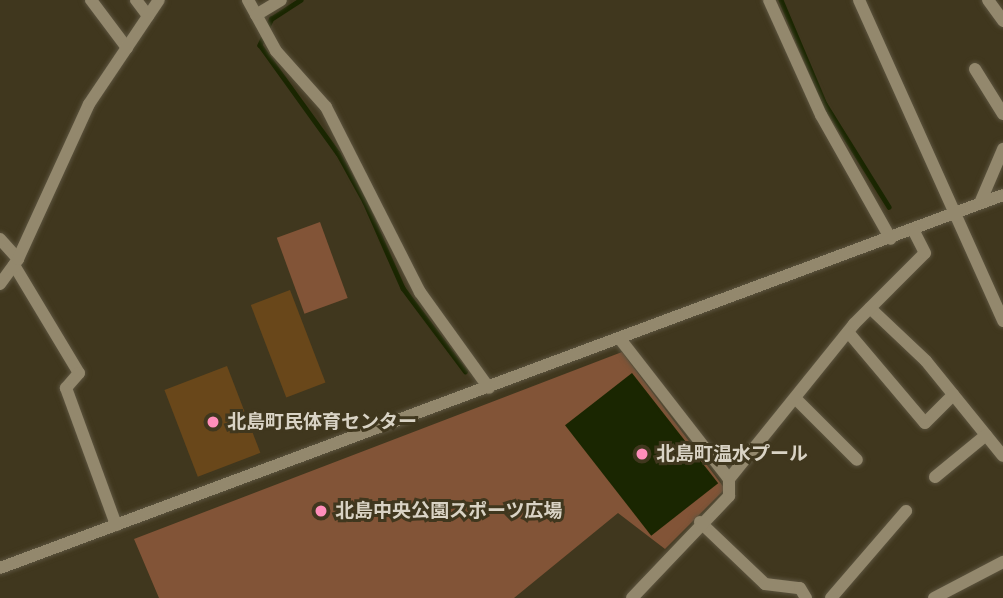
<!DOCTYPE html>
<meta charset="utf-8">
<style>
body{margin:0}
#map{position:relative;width:1003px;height:598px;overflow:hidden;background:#40371e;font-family:"Noto Sans","Noto Sans JP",sans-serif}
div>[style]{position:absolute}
.green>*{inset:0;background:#825437;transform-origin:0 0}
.water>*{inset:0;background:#1a2601;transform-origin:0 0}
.stream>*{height:4.5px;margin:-2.25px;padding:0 2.25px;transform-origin:2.25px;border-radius:2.25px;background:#1a2601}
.building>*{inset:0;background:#69471a;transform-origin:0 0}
.roads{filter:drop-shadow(0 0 2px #5c543f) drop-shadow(0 0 2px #5c543f)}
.minor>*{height:12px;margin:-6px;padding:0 6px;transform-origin:6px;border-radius:6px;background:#93886d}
.dots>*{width:19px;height:19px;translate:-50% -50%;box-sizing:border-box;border:4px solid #40371e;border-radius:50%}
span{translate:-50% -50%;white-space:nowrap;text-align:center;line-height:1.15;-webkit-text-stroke:6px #40371e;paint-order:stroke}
.poi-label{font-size:19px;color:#d9d3c5;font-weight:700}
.left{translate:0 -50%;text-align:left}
</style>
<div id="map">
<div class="green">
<i style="left:320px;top:222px;width:81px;height:46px;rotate:70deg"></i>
<i style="clip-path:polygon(622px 352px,725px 489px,665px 549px,618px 513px,514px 598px,159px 598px,134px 539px)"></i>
</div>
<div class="water">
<i style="left:632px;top:373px;width:140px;height:85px;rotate:52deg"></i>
</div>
<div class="stream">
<i style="left:781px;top:0;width:113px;rotate:67.1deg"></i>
<i style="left:825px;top:104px;width:121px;rotate:58.1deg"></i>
<i style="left:267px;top:28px;width:10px;rotate:-66deg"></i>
<i style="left:271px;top:19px;width:35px;rotate:-33deg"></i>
<i style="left:264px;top:36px;width:10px;rotate:114deg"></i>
<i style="left:260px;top:45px;width:133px;rotate:54.2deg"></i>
<i style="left:338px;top:153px;width:56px;rotate:61.1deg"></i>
<i style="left:365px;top:202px;width:94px;rotate:66.2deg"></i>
<i style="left:403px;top:288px;width:104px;rotate:53.2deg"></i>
</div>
<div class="building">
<i style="left:290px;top:290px;width:99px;height:42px;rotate:69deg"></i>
<i style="left:227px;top:366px;width:93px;height:67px;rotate:69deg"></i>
</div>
<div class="roads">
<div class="minor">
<i style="left:91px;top:0;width:60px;rotate:53.1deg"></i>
<i style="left:136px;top:0;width:20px;rotate:53deg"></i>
<i style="left:248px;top:0;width:58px;rotate:61.2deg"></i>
<i style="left:276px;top:51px;width:75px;rotate:48.2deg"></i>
<i style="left:326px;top:107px;width:208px;rotate:63.1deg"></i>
<i style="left:420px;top:292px;width:118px;rotate:54.3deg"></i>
<i style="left:769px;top:0;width:126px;rotate:65.7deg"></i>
<i style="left:821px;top:115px;width:142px;rotate:60.6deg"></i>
<i style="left:859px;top:0;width:352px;rotate:65.8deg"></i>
<i style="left:988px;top:0;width:26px;rotate:54deg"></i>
<i style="left:256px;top:15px;width:29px;rotate:-31deg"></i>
<i style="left:975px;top:69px;width:53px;rotate:58.1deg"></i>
<i style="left:980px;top:203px;width:59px;rotate:-66.9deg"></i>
<i style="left:0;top:239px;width:27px;rotate:48deg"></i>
<i style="left:14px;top:265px;width:126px;rotate:59deg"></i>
<i style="left:79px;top:373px;width:20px;rotate:131deg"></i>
<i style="left:66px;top:388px;width:146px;rotate:69.9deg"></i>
<i style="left:0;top:284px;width:31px;rotate:-54deg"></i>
<i style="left:18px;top:259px;width:170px;rotate:-65.4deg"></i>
<i style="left:89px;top:104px;width:125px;rotate:-56.1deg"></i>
<i style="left:870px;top:308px;width:77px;rotate:43.4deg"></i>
<i style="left:926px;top:361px;width:122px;rotate:51deg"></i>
<i style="left:848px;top:332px;width:119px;rotate:49.8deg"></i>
<i style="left:925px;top:423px;width:40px;rotate:-45deg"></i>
<i style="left:620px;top:339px;width:177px;rotate:52.1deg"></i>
<i style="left:796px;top:399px;width:86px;rotate:45deg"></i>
<i style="left:935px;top:477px;width:66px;rotate:-39.5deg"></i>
<i style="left:700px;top:522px;width:90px;rotate:43.6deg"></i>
<i style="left:765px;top:584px;width:35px;rotate:7deg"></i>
<i style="left:800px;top:588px;width:12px;rotate:59deg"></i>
<i style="left:0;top:568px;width:1070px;rotate:-20.4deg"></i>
<i style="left:632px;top:598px;width:141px;rotate:-46.4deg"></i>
<i style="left:729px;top:496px;width:17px;rotate:-90deg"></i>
<i style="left:729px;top:479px;width:199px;rotate:-51.1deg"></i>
<i style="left:854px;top:324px;width:100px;rotate:-45deg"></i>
<i style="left:925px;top:253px;width:25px;rotate:-117deg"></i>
<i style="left:831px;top:598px;width:115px;rotate:-49.2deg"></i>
<i style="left:934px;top:598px;width:78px;rotate:-27.6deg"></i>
</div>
</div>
<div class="dots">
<i style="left:213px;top:422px;background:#ff8eba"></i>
<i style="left:642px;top:454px;background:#ff8eba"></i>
<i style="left:321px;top:511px;background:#ff8eba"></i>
</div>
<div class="poi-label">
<span class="left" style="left:227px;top:422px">北島町民体育センター</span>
<span class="left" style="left:656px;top:454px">北島町温水プール</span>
<span class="left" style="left:335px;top:511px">北島中央公園スポーツ広場</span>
</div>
</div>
